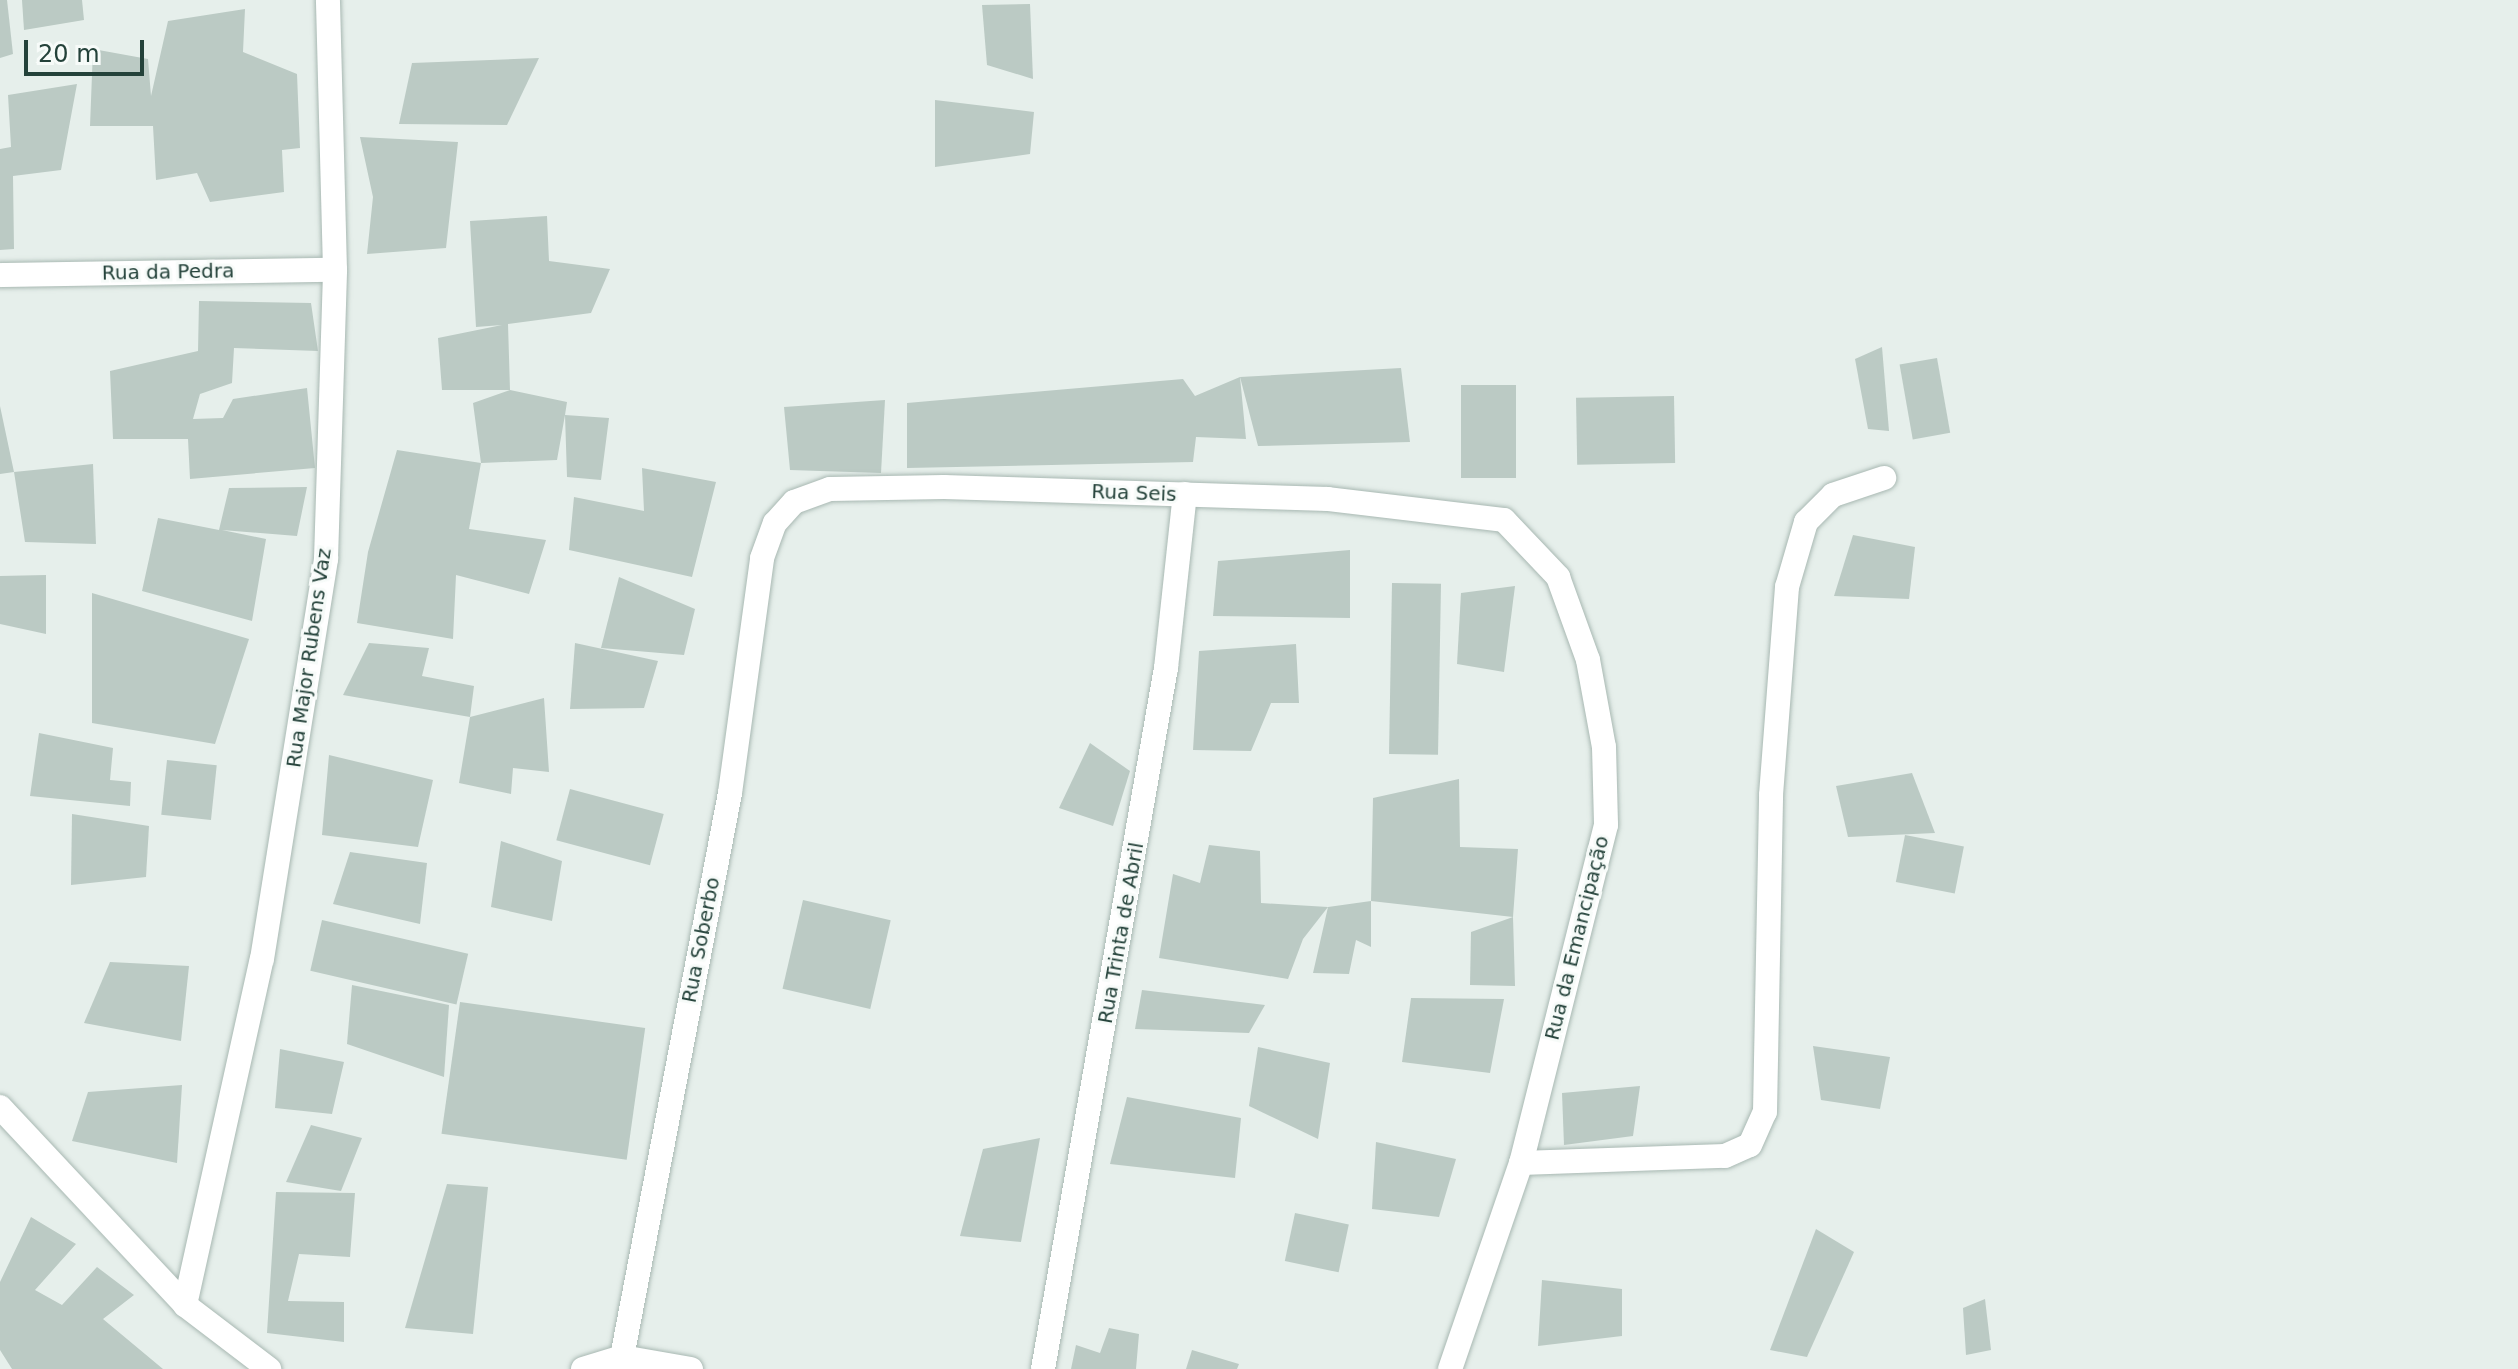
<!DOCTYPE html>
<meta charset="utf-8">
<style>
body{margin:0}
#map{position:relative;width:2518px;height:1369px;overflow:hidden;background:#e6efeb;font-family:"DejaVu Sans",sans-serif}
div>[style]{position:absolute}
.building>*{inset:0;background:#bbcac4;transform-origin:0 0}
.roads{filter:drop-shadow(0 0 2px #a8b8b2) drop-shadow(0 0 2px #a8b8b2)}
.minor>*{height:24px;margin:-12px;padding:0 12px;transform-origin:12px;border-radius:12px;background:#fff}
span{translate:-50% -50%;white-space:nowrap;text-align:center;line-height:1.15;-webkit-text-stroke:6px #f7fbf9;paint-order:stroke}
.street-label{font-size:20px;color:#24423a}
.scale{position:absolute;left:24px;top:40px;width:120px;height:36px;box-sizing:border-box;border:4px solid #24423a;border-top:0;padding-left:10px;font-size:24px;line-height:28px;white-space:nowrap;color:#24423a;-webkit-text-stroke:6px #f7fbf9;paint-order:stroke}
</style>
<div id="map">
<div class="building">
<i style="clip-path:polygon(0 0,7px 0,13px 54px,0 58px)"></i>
<i style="clip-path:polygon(22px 0,82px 0,84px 20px,24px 30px)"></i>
<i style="clip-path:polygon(1030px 4px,1033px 79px,987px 65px,982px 5px)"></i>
<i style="clip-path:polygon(245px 9px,243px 52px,297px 74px,300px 148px,282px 150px,284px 192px,210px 202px,197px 173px,156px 180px,153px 126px,90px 126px,93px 49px,148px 59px,151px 96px,168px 21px)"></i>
<i style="clip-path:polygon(539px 58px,507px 125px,399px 124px,412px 63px)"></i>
<i style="clip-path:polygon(77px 84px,61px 170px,13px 176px,14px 249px,0 250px,0 149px,11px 147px,8px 95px)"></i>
<i style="clip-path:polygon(935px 100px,1034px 112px,1030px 154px,935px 167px)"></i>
<i style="clip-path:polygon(360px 137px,458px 142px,446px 248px,367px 254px,373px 197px)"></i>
<i style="clip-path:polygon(547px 216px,549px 261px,610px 269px,591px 313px,508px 324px,510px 390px,567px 402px,565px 415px,609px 418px,601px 480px,567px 477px,565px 415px,557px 460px,481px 463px,469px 529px,546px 540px,529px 594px,456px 575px,453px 639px,357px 623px,368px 552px,397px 450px,481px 463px,473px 403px,510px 390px,442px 390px,438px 338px,502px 325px,476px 327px,470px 221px)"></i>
<i style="clip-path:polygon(199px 301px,311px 303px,318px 351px,234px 348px,232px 383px,200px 394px,193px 419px,223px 418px,233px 399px,307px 388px,315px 468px,190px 479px,188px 439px,113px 439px,110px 371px,198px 351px)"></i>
<i style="clip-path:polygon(1882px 347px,1889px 431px,1868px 429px,1855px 359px)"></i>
<i style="left:1937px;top:358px;width:76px;height:38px;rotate:80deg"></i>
<i style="clip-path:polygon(1401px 368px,1410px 442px,1258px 446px,1240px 377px)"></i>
<i style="clip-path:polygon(1240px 377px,1246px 439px,1196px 437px,1193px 462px,907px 468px,907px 403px,1183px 379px,1195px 396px)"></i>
<i style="left:1516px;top:385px;width:93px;height:55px;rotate:90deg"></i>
<i style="left:1674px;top:396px;width:67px;height:98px;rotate:89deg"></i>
<i style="clip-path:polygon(885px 400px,881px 473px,790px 470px,784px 407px)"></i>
<i style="clip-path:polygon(0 406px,14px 472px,0 474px)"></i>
<i style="clip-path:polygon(93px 464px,96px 544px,25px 542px,14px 472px)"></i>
<i style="clip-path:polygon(642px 468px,716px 482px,692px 577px,569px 550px,574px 497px,644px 511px)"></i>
<i style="clip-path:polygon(307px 487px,297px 536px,222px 530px,266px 539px,252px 621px,142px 591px,158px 518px,219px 530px,229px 488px)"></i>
<i style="clip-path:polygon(1853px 535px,1915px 547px,1909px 599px,1834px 596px)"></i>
<i style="clip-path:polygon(1350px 550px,1350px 618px,1213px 616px,1218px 561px)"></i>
<i style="clip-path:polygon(46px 575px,46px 634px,0 624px,0 576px)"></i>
<i style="clip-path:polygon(619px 577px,695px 609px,684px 655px,601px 648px)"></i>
<i style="left:1392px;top:583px;width:49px;height:171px;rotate:1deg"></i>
<i style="clip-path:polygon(1515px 586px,1504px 672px,1457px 664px,1461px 593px)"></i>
<i style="clip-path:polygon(92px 593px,249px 639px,215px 744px,92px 723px)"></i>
<i style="clip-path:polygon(369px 643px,429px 648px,422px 676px,474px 686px,470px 717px,343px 695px)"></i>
<i style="clip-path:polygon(575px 643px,658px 661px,644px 708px,570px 709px)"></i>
<i style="clip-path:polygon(1296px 644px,1299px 703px,1271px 703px,1251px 751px,1193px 750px,1199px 651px)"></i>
<i style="clip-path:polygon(544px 698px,549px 772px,513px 768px,511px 794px,459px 783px,470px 717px)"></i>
<i style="clip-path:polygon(39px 733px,113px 748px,110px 780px,131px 782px,130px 806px,30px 796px)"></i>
<i style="clip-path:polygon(1090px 743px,1130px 771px,1113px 826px,1059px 808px)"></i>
<i style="clip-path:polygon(329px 755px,433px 780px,418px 847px,322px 835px)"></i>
<i style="left:167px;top:760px;width:50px;height:55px;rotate:6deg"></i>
<i style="clip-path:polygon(1912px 773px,1935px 833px,1848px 837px,1836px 786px)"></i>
<i style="clip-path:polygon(1459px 779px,1460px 847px,1518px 849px,1513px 917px,1371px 901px,1373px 798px)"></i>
<i style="left:570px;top:789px;width:97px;height:53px;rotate:15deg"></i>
<i style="clip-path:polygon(72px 814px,149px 826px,146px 877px,71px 885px)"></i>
<i style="left:1905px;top:835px;width:60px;height:48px;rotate:11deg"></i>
<i style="clip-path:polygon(501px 841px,562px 861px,552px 921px,491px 907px)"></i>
<i style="clip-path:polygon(1209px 845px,1260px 851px,1261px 903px,1328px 907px,1371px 901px,1371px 947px,1356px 940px,1349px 974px,1313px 973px,1328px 907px,1303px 939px,1288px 979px,1159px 958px,1173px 874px,1200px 883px)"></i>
<i style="clip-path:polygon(350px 852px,427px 863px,420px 924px,333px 904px)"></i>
<i style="left:803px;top:900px;width:90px;height:91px;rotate:13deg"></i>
<i style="clip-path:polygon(1513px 917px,1515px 986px,1470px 985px,1471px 932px)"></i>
<i style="left:322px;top:920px;width:150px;height:52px;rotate:13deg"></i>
<i style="clip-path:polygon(110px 962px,189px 966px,181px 1041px,84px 1023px)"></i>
<i style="clip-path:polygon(352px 985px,449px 1005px,444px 1077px,347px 1044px)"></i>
<i style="clip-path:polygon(1142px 990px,1265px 1005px,1249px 1033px,1135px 1029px)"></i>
<i style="clip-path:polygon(1411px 998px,1504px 999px,1490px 1073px,1402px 1062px)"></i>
<i style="left:460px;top:1002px;width:187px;height:133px;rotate:8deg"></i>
<i style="clip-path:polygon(1813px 1046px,1890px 1057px,1880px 1109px,1821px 1100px)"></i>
<i style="clip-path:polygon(1258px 1047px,1330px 1063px,1318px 1139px,1249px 1106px)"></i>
<i style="clip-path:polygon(280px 1049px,344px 1062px,332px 1114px,275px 1108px)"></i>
<i style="clip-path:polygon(182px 1085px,177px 1163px,72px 1141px,88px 1092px)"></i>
<i style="clip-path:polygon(1640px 1086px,1633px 1136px,1564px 1145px,1562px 1093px)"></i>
<i style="clip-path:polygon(1127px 1097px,1241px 1118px,1235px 1178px,1110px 1164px)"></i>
<i style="clip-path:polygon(311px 1125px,362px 1138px,341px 1191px,286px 1182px)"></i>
<i style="clip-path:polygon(1040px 1138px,1021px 1242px,960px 1236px,983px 1149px)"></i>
<i style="clip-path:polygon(1376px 1142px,1456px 1159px,1439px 1217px,1372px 1209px)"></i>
<i style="clip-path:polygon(447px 1184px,488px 1187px,473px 1334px,405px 1328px)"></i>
<i style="clip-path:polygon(276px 1192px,355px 1193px,350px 1257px,299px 1254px,288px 1301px,344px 1302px,344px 1342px,267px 1333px)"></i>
<i style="left:1295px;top:1213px;width:55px;height:49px;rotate:12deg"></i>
<i style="clip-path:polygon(31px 1217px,76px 1244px,35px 1290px,62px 1305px,97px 1267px,134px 1295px,103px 1319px,163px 1369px,12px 1369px,0 1350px,0 1282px)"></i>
<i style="clip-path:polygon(1816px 1229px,1854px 1252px,1807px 1357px,1770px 1350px)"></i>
<i style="clip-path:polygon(1542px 1280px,1622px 1289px,1622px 1336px,1538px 1346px)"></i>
<i style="clip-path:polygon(1985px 1299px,1991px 1350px,1966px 1355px,1963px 1308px)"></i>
<i style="clip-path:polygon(1109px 1328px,1139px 1334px,1136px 1369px,1071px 1369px,1076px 1345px,1100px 1353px)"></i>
<i style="clip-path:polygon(1192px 1350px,1239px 1364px,1237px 1369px,1186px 1369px)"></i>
</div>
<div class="roads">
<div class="minor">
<i style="left:0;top:275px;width:335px;rotate:-0.9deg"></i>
<i style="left:0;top:1107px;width:271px;rotate:46.9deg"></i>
<i style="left:185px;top:1305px;width:106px;rotate:37.3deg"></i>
<i style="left:1521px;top:1163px;width:204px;rotate:-2deg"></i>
<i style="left:1725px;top:1156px;width:27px;rotate:-24deg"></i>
<i style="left:1750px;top:1145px;width:36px;rotate:-66deg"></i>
<i style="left:1765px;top:1112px;width:317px;rotate:-88.9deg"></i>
<i style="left:1771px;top:795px;width:209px;rotate:-85.6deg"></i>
<i style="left:1787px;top:587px;width:68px;rotate:-73.7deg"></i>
<i style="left:1806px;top:522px;width:38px;rotate:-45deg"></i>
<i style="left:1833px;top:495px;width:54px;rotate:-18.4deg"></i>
<i style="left:185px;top:1305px;width:354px;rotate:-77.5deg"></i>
<i style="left:262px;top:959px;width:405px;rotate:-80.9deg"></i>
<i style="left:326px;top:559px;width:289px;rotate:-88.2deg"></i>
<i style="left:335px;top:270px;width:270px;rotate:-91.5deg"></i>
<i style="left:622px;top:1357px;width:574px;rotate:-79.16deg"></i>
<i style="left:730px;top:793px;width:237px;rotate:-82.2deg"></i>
<i style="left:762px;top:558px;width:37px;rotate:-70deg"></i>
<i style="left:775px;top:523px;width:28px;rotate:-48deg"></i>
<i style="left:794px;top:502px;width:38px;rotate:-20deg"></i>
<i style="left:830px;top:489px;width:114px;rotate:-1deg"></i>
<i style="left:944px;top:487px;width:384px;rotate:1.8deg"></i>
<i style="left:1328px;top:499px;width:177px;rotate:6.8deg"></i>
<i style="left:1504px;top:520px;width:79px;rotate:46.5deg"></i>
<i style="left:1558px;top:577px;width:88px;rotate:70.1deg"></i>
<i style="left:1588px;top:660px;width:88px;rotate:79.6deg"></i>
<i style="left:1604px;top:747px;width:78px;rotate:88.5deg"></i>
<i style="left:1606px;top:825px;width:349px;rotate:104.1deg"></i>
<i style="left:1521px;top:1163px;width:218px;rotate:109deg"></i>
<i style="left:583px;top:1369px;width:41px;rotate:-17.1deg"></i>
<i style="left:622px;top:1357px;width:70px;rotate:9.9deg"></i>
<i style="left:1043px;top:1369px;width:712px;rotate:-80.05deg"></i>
<i style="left:1166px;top:668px;width:175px;rotate:-83.8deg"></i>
</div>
</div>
<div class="street-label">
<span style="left:168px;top:272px;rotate:-1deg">Rua da Pedra</span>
<span style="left:1134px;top:493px;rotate:2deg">Rua Seis</span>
<span style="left:309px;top:658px;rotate:-82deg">Rua Major Rubens Vaz</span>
<span style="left:1121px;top:933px;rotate:-80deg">Rua Trinta de Abril</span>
<span style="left:1577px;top:938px;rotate:-76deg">Rua da Emancipação</span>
<span style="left:701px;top:940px;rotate:-79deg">Rua Soberbo</span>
</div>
<div class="scale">20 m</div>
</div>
